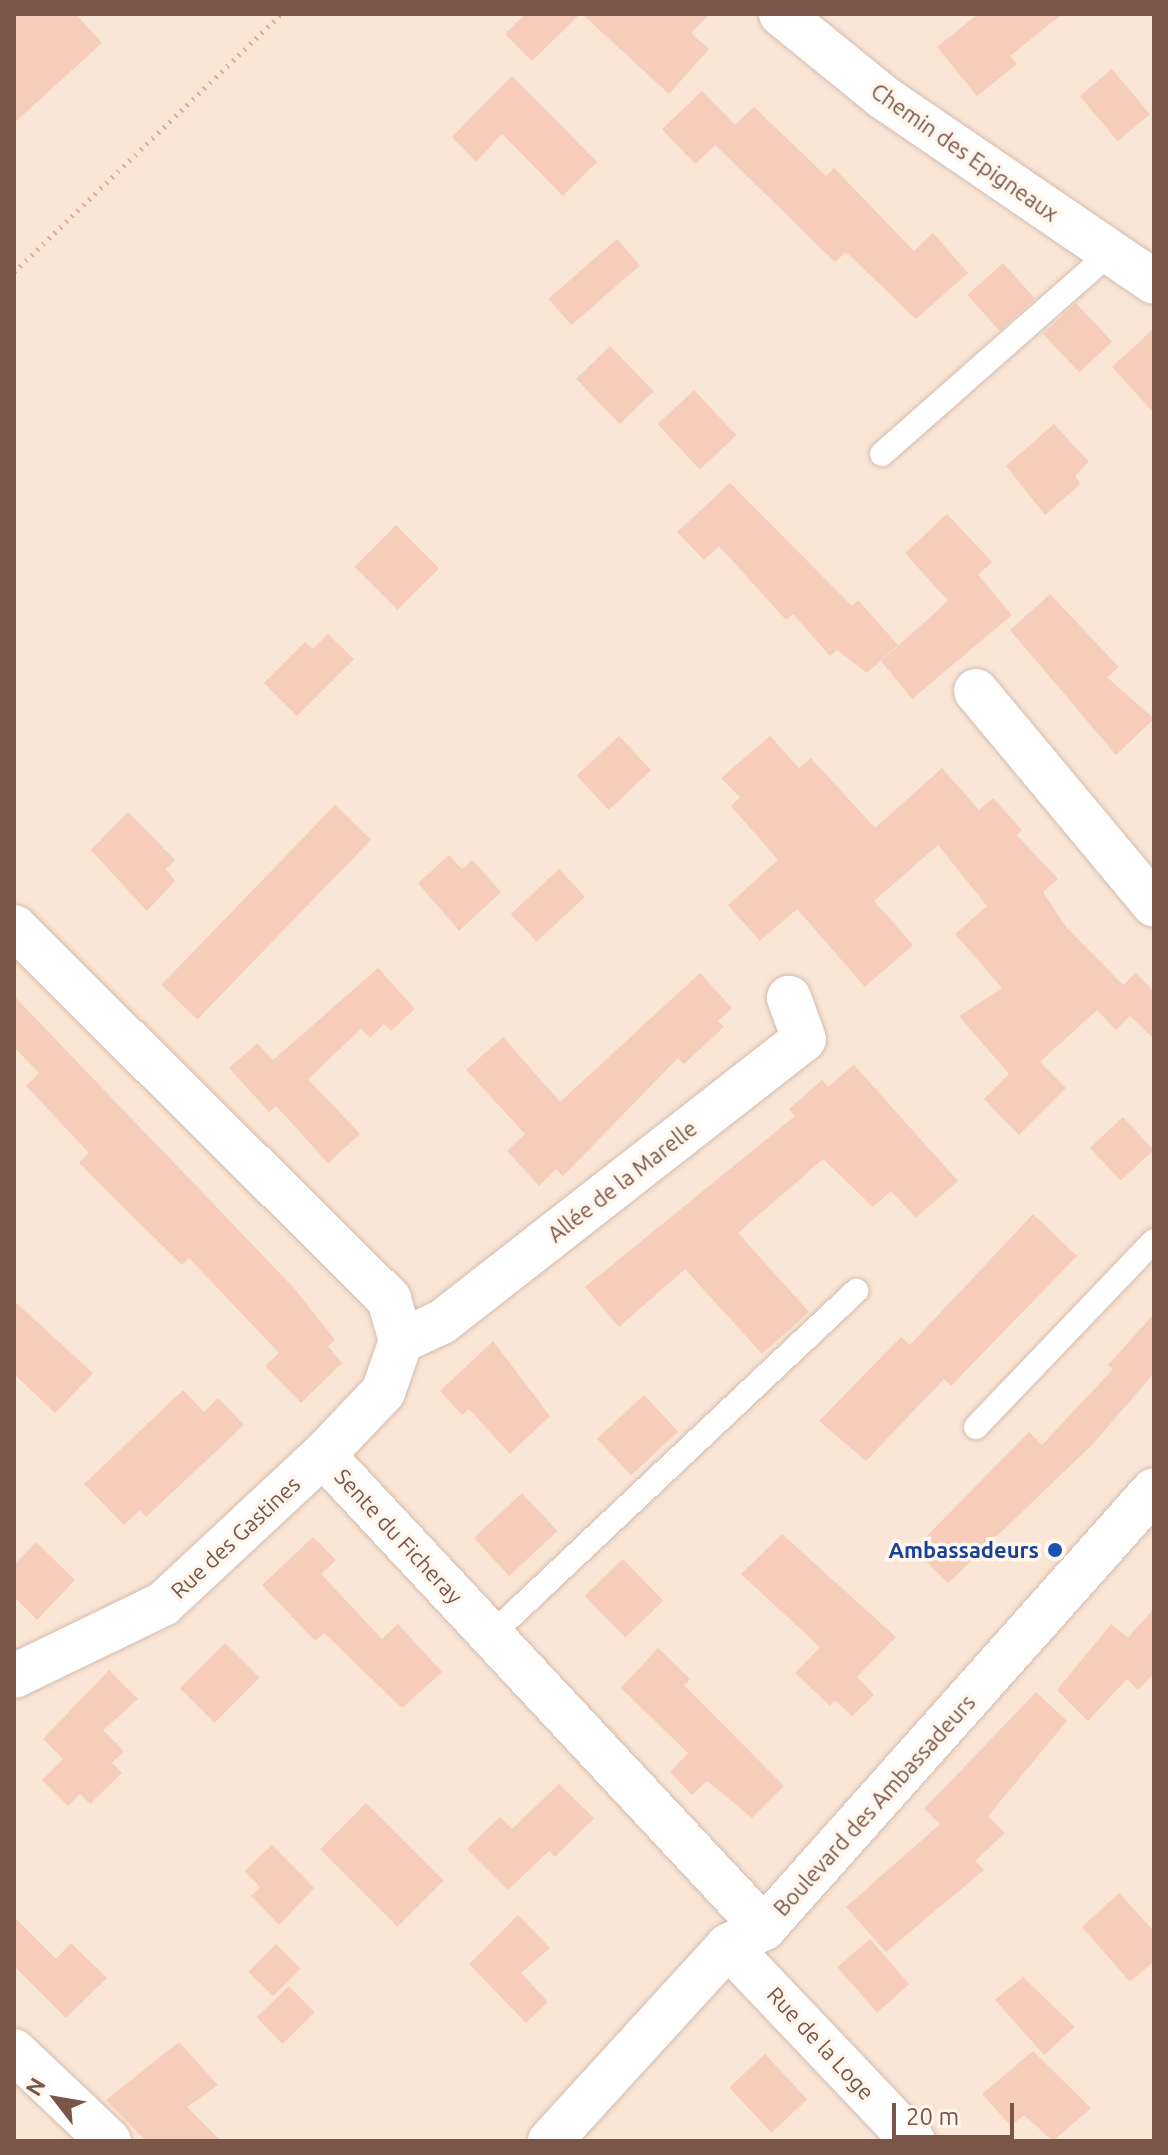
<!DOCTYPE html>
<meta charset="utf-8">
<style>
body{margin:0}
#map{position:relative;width:1168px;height:2155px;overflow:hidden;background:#fef2e6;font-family:Ubuntu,sans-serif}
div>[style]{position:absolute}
.residential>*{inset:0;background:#f9e6d6;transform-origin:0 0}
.building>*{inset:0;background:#f6cdbb;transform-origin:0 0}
.path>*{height:5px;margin-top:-2.5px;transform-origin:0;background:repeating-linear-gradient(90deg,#dcb09d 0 2px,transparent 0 8px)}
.roads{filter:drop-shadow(0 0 2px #d4bbad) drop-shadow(0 0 2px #d4bbad)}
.lane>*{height:24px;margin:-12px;padding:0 12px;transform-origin:12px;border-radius:12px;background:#fff}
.street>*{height:44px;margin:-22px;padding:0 22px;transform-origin:22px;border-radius:22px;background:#fff}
.secondary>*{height:44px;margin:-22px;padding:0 22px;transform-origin:22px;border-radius:22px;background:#fff}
.dots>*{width:22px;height:22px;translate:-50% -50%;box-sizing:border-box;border:4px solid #fff7ee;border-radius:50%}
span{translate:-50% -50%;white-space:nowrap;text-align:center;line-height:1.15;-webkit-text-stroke:7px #fff7ee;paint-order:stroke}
.street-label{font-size:22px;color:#7a5548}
.transit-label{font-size:22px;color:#164399;font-weight:700}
.right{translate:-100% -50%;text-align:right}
.frame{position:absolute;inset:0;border:16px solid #7a5548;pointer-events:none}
.north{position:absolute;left:16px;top:2059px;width:80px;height:80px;-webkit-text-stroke:6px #fff7ee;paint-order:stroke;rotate:301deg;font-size:22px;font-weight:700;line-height:32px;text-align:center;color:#7a5548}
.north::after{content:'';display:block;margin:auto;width:28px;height:36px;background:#7a5548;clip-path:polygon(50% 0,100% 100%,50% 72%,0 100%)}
.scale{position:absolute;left:892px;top:2103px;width:122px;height:36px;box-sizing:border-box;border:4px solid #7a5548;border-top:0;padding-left:10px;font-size:24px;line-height:28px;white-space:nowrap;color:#7a5548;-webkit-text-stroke:6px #fff7ee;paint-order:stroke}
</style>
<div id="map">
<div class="residential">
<i style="left:14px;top:14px;width:1140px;height:2127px"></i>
</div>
<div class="building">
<i style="clip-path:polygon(14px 14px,76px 14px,102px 43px,14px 123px)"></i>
<i style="clip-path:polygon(525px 14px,580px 14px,532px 61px,505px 34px)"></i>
<i style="clip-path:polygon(582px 14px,710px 14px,691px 33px,709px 49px,669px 94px)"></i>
<i style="clip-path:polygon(978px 14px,1062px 14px,1010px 56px,1017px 64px,977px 96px,937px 47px)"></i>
<i style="left:1112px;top:69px;width:59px;height:42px;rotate:50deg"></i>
<i style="clip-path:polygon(512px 76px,597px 162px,563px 196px,502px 134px,476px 162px,452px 137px)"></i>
<i style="clip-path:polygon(702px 91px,735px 125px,754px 107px,826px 176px,834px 168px,914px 251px,933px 233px,968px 273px,916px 319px,846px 252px,835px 262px,715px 145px,695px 164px,662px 129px)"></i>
<i style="left:617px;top:239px;width:35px;height:91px;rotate:49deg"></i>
<i style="left:1003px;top:263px;width:48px;height:48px;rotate:48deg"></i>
<i style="left:1076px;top:303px;width:53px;height:45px;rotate:47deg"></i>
<i style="clip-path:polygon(1154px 328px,1154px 413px,1112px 367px)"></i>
<i style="left:610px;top:346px;width:63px;height:47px;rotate:46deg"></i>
<i style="left:694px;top:390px;width:62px;height:50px;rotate:47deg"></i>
<i style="clip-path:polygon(1054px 424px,1089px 462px,1075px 476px,1080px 484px,1045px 515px,1006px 466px)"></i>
<i style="clip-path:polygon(730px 483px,852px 606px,858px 600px,898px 645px,867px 673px,837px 650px,830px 656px,793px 614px,786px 620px,719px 546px,704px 560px,677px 532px)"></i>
<i style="clip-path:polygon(947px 514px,992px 562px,978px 575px,1012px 615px,912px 699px,881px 661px,948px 601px,905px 553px)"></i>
<i style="left:396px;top:525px;width:61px;height:59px;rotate:45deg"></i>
<i style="clip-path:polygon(1050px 594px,1119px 667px,1107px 677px,1154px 719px,1116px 755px,1010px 630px)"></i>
<i style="clip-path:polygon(328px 634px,354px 659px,297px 716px,264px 683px,305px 642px,313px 649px)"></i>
<i style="left:619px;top:736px;width:47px;height:58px;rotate:47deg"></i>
<i style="clip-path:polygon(770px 736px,799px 768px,811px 758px,875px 828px,942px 768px,979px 810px,993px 798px,1022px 830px,1017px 835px,1058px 879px,1043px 892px,1066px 927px,1123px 985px,1136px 973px,1154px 992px,1154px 1039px,1130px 1016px,1116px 1030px,1097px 1010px,1040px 1062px,1066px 1088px,1019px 1135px,984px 1099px,1009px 1074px,959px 1016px,1002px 988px,955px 934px,987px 906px,938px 845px,874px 901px,913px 945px,865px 987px,797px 909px,760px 941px,728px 905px,778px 860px,731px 806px,740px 797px,721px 778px)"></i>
<i style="left:335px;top:805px;width:50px;height:250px;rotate:44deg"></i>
<i style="clip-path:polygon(128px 812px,175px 860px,166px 869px,175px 881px,147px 911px,91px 850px)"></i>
<i style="clip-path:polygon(449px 855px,462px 869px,472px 860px,501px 892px,459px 931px,418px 883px)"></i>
<i style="left:559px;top:869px;width:38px;height:66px;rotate:47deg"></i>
<i style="clip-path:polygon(378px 968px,415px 1009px,391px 1031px,384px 1024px,370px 1038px,361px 1029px,308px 1079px,360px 1134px,328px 1163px,276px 1106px,269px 1112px,229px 1068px,257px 1043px,273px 1060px)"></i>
<i style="clip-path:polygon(700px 973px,732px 1008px,718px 1021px,724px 1027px,684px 1064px,678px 1058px,563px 1176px,556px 1169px,539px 1186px,507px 1151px,525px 1134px,466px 1070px,503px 1037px,560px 1102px)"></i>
<i style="clip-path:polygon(14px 996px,294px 1288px,335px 1340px,328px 1346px,342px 1363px,301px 1403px,265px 1366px,279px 1353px,189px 1258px,182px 1265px,79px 1163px,89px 1153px,26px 1086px,39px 1073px,14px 1047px)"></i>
<i style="clip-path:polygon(854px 1065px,958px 1181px,916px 1218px,891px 1191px,873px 1207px,823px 1159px,738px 1233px,809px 1312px,762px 1354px,685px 1269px,619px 1327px,585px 1287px,795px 1116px,789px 1109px,822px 1080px,828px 1087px)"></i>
<i style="left:1123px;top:1117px;width:45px;height:45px;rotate:47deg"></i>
<i style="clip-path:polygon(1033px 1214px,1077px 1256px,951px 1386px,944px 1379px,866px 1461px,819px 1421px,901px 1337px,910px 1345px)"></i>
<i style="clip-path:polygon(14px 1301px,93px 1373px,55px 1413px,14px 1374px)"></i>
<i style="clip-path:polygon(1154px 1314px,1154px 1373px,1093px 1444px,948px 1583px,914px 1549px,1029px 1432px,1042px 1445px,1113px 1369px,1108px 1365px)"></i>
<i style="clip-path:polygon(493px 1341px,550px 1416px,510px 1454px,469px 1409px,462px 1415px,440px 1391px)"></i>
<i style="clip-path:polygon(183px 1390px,204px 1412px,218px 1398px,244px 1425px,146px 1517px,140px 1510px,124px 1525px,84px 1484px)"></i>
<i style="left:644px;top:1395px;width:50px;height:64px;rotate:47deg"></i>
<i style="left:522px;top:1493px;width:52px;height:66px;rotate:47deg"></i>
<i style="clip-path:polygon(782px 1534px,896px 1637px,857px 1677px,874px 1695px,852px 1716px,835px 1700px,830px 1706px,795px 1673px,820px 1647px,741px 1574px)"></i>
<i style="clip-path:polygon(313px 1537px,336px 1560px,321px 1574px,382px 1639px,398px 1624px,442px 1672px,402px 1708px,324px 1633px,315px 1641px,262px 1585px)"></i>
<i style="clip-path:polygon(36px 1542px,75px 1580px,37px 1620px,14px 1597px,14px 1565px)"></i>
<i style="left:623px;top:1559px;width:58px;height:53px;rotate:46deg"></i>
<i style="clip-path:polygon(1154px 1608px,1154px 1673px,1138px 1690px,1127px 1679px,1088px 1721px,1057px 1690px,1111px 1624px,1128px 1638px)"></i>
<i style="left:225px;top:1643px;width:49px;height:64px;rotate:45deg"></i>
<i style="clip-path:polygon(658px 1648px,690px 1679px,684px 1685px,784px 1786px,752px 1818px,707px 1781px,692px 1795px,670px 1772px,688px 1753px,621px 1688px)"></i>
<i style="clip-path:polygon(109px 1670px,138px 1699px,103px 1730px,124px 1751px,112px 1763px,122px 1773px,90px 1804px,80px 1794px,68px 1806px,42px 1780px,63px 1759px,43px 1739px)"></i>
<i style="clip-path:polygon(1036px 1692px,1067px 1721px,988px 1816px,1005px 1833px,975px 1861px,984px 1870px,886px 1952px,846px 1907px,940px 1824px,924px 1809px)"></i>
<i style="clip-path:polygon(559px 1784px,594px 1818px,555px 1857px,549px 1851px,508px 1890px,467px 1849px,500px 1817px,512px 1829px)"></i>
<i style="left:366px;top:1803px;width:110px;height:65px;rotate:45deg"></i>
<i style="clip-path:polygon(272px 1845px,314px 1888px,279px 1925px,251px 1896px,260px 1887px,245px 1871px)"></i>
<i style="clip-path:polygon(1119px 1893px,1154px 1931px,1154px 1961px,1130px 1982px,1082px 1927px)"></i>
<i style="clip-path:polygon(518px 1915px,550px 1948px,521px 1973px,548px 2002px,526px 2023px,469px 1964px)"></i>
<i style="clip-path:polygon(14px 1917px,56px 1959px,71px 1943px,107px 1978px,66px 2018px,14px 1966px)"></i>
<i style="left:870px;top:1939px;width:60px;height:43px;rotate:49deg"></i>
<i style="left:276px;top:1944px;width:35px;height:39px;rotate:45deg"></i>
<i style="clip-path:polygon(1023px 1977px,1075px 2027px,1044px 2055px,995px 2000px)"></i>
<i style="left:289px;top:1986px;width:37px;height:45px;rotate:46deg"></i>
<i style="clip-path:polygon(179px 2042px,218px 2085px,187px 2107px,221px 2141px,146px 2141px,106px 2100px)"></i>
<i style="clip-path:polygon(1033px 2051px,1091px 2108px,1053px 2141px,1024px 2115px,1011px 2126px,982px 2094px)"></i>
<i style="left:765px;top:2054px;width:62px;height:49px;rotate:47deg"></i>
</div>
<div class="path">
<i style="left:14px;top:272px;width:371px;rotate:-44deg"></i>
</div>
<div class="roads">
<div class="lane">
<i style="left:882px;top:454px;width:305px;rotate:-41.4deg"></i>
<i style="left:976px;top:1427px;width:257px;rotate:-46.3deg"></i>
<i style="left:491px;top:1635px;width:502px;rotate:-43.3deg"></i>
</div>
<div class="street">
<i style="left:781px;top:14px;width:132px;rotate:39.1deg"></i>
<i style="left:883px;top:97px;width:328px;rotate:34.3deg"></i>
<i style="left:976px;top:691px;width:278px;rotate:50.2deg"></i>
<i style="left:14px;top:927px;width:528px;rotate:44.77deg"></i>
<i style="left:389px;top:1299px;width:44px;rotate:74.1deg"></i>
<i style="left:401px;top:1341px;width:54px;rotate:109.4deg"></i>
<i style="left:383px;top:1392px;width:87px;rotate:133.6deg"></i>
<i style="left:323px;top:1455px;width:647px;rotate:47.01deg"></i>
<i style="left:401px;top:1341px;width:45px;rotate:-24.9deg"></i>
<i style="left:442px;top:1322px;width:459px;rotate:-38deg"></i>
<i style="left:804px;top:1039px;width:44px;rotate:-110.1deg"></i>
<i style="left:14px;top:1676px;width:165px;rotate:-25.8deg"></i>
<i style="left:163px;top:1604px;width:219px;rotate:-43deg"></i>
<i style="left:728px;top:1946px;width:269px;rotate:46.5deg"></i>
<i style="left:14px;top:2051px;width:131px;rotate:43.5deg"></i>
</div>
<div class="secondary">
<i style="left:550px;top:2141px;width:264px;rotate:-47.6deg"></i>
<i style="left:728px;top:1946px;width:40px;rotate:-26.6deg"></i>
<i style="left:764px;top:1928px;width:586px;rotate:-48.32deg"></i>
</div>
</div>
<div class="dots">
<i style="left:1055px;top:1550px;background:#1a4fb4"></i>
</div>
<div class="street-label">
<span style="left:965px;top:152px;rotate:35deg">Chemin des Epigneaux</span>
<span style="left:622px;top:1181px;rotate:-38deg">Allée de la Marelle</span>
<span style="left:399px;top:1536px;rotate:47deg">Sente du Ficheray</span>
<span style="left:235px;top:1537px;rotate:-43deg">Rue des Gastines</span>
<span style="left:874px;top:1805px;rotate:-48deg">Boulevard des Ambassadeurs</span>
<span style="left:821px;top:2043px;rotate:47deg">Rue de la Loge</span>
</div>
<div class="transit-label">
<span class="right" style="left:1039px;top:1550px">Ambassadeurs</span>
</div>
<div class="frame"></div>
<div class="north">N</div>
<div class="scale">20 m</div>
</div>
